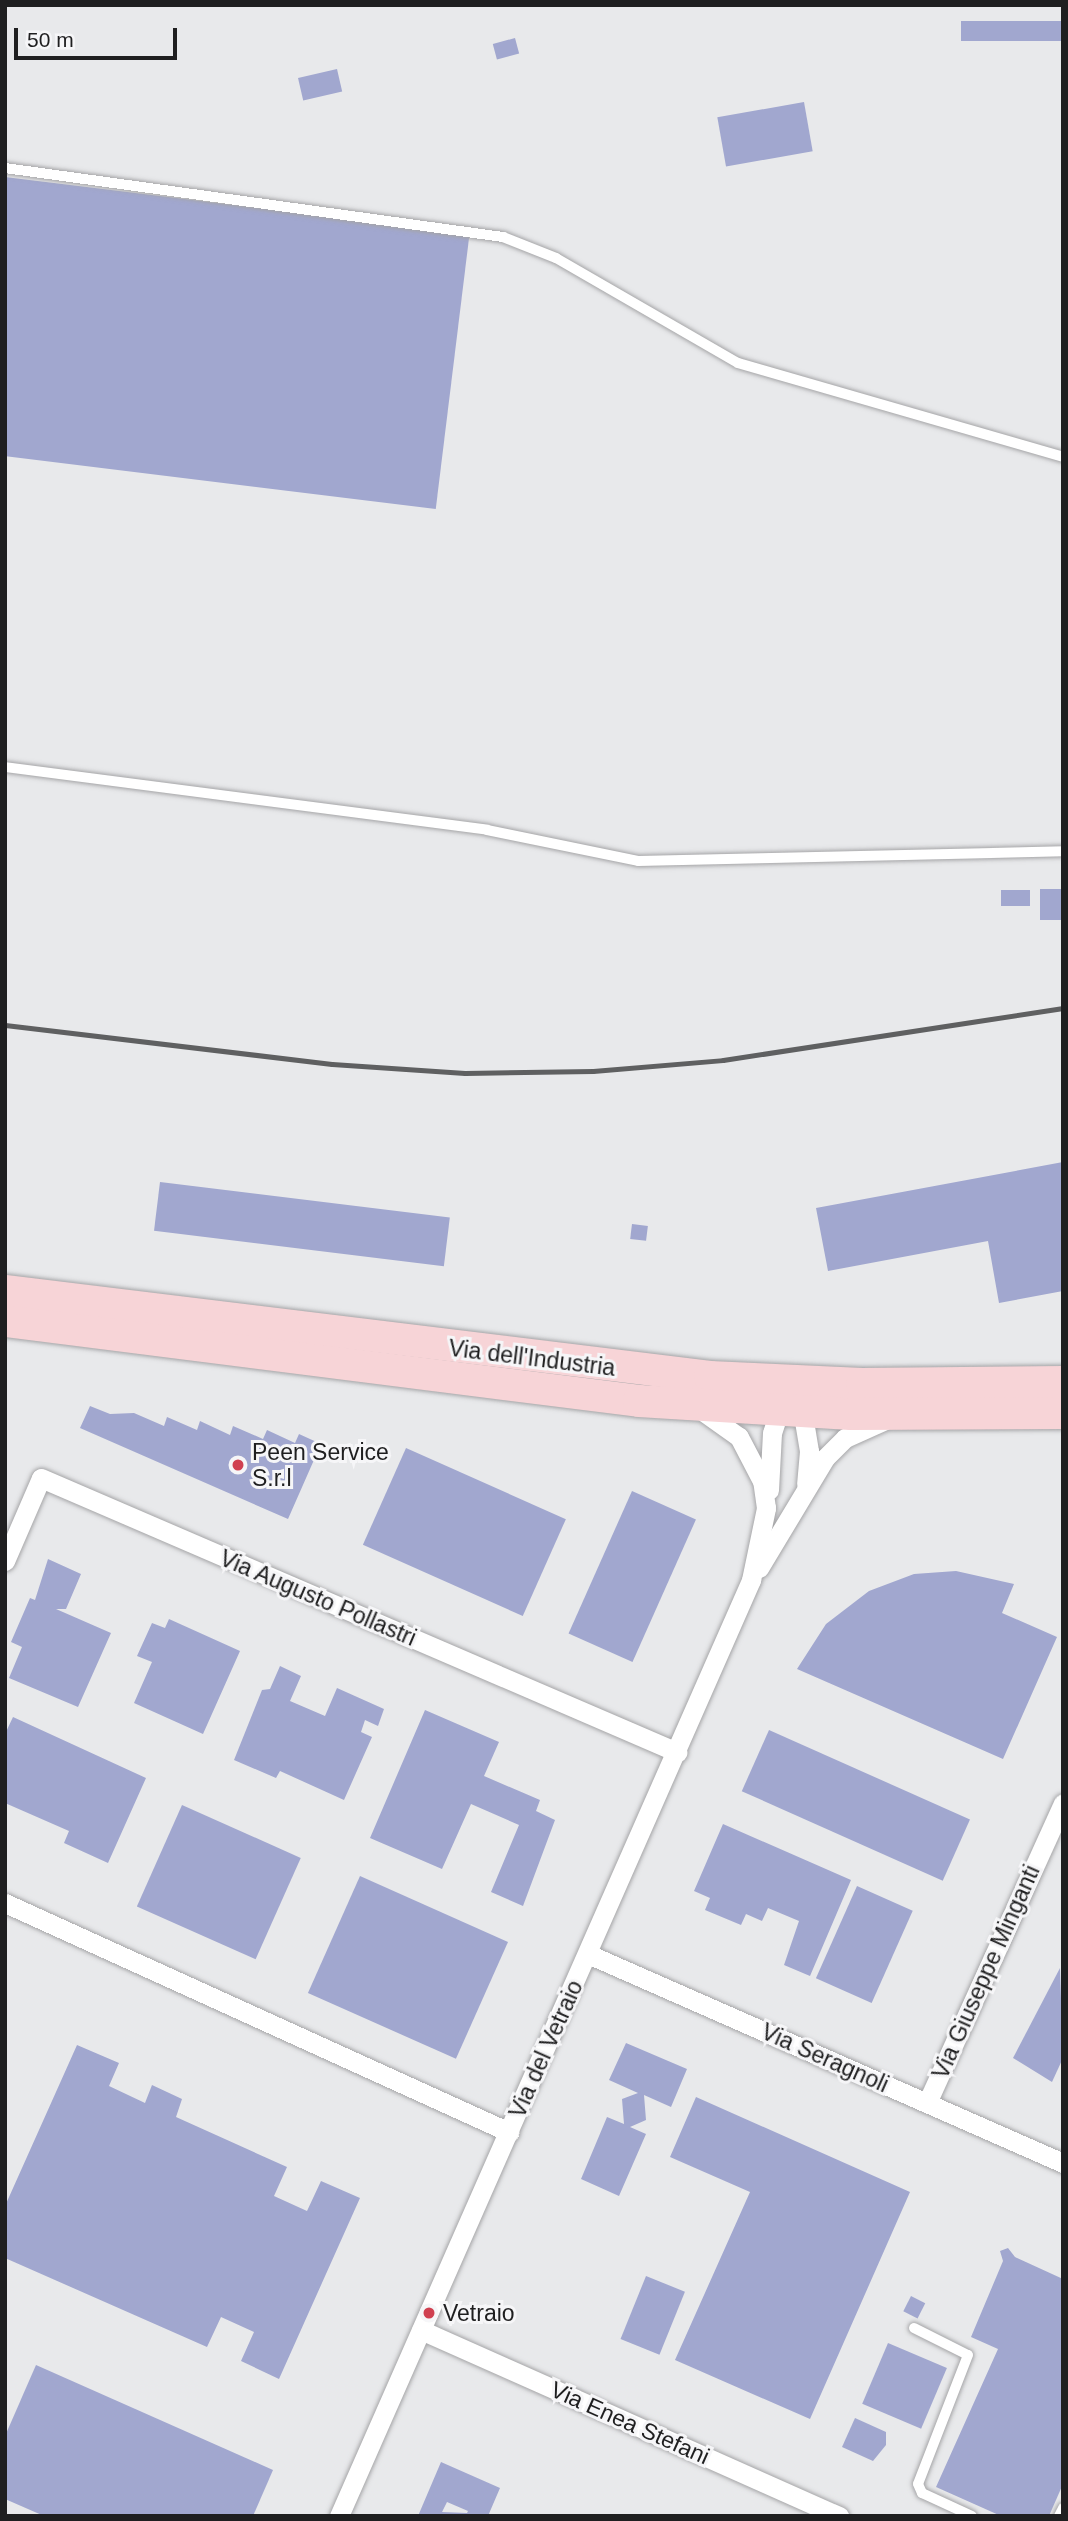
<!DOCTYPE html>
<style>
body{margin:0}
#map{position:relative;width:1068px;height:2521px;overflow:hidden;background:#e8e9eb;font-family:Arial,sans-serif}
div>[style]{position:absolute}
.building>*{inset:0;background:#a1a7cf;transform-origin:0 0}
.roads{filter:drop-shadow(0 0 2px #a5a5a7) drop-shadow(0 0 2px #a5a5a7)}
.service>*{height:10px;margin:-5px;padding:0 5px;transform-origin:5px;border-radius:5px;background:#fff}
.minor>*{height:19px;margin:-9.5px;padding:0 9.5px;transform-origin:9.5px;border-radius:9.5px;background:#fff}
.primary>*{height:32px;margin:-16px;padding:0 16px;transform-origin:16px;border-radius:16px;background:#f7d4d7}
.rail>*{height:5px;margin:-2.5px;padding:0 2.5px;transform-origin:2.5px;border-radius:2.5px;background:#5f6061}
.dots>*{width:19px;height:19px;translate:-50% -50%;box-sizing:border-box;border:4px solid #f6f6f8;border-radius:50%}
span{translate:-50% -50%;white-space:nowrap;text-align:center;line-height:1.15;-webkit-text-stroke:6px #f6f6f8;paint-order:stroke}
.street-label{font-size:23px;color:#1f1f20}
.poi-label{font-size:23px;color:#1f1f20}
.left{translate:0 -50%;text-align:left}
.frame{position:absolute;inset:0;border:7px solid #1f1f20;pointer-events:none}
.scale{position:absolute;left:14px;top:28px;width:163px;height:32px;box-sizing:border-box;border:4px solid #1f1f20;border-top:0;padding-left:9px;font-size:21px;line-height:24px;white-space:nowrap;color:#1f1f20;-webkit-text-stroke:5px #f6f6f8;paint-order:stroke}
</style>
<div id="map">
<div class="building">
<i style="left:1063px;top:21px;width:20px;height:102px;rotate:90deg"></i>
<i style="left:515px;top:38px;width:16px;height:23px;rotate:75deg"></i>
<i style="left:337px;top:69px;width:23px;height:40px;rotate:77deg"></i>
<i style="left:804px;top:102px;width:50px;height:88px;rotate:80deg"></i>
<i style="left:5px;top:177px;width:468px;height:277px;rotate:7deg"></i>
<i style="left:1040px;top:889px;width:23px;height:31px"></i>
<i style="left:1001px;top:890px;width:29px;height:16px"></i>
<i style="clip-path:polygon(1063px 1162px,1063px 1291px,999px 1303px,988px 1241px,828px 1271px,816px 1208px)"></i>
<i style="left:160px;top:1182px;width:292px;height:49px;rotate:7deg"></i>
<i style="left:632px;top:1224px;width:16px;height:15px;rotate:7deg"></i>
<i style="clip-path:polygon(90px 1406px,110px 1414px,134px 1413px,164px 1426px,167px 1417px,197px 1430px,200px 1421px,230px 1435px,233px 1426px,263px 1439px,267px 1430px,295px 1443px,299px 1434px,321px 1444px,288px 1519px,80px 1428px)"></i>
<i style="left:406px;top:1448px;width:175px;height:106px;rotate:24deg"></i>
<i style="left:632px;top:1491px;width:70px;height:156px;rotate:24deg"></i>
<i style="clip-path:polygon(48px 1559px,81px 1574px,66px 1609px,56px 1609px,111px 1633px,78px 1707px,9px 1678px,22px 1647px,11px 1642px,30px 1598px,35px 1600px)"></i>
<i style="clip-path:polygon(956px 1571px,1014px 1584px,1002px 1613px,1057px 1637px,1003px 1759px,797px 1669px,826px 1624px,869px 1591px,914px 1574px)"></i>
<i style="clip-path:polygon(169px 1619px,240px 1651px,203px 1734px,134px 1703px,152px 1662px,137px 1656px,152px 1623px,165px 1628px)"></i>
<i style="clip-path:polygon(280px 1666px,301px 1676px,290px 1701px,325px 1716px,337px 1688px,384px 1709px,378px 1726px,365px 1720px,361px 1732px,372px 1737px,344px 1800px,280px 1771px,276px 1778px,234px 1760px,262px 1690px,270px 1689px)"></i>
<i style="clip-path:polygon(425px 1710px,499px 1742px,484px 1776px,540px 1800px,536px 1811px,555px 1820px,523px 1906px,491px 1892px,519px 1825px,471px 1804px,442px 1869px,370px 1838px)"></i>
<i style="clip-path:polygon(13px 1717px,146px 1778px,108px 1863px,64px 1843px,69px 1831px,5px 1803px,5px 1734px)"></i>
<i style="left:769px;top:1730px;width:220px;height:67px;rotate:24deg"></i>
<i style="left:182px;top:1805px;width:130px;height:111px;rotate:24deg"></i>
<i style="clip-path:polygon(723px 1824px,851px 1880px,810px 1976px,784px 1965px,799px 1921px,768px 1908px,762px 1921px,746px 1914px,741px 1925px,705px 1910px,710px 1898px,694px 1891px)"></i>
<i style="left:360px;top:1876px;width:162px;height:128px;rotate:24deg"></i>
<i style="left:857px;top:1886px;width:61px;height:101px;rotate:24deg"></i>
<i style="clip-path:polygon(1060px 1968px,1063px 2058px,1052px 2082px,1013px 2058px)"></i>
<i style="clip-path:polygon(626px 2043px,687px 2069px,671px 2107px,644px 2095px,646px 2120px,630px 2127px,646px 2134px,619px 2196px,581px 2179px,607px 2117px,624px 2124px,622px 2099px,638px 2093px,609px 2080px)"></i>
<i style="clip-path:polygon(77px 2045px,119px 2063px,109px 2086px,145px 2103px,152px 2085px,182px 2099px,176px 2117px,287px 2167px,274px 2196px,307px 2211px,321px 2181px,360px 2198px,279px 2379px,241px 2361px,254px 2332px,221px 2317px,207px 2347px,5px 2258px,5px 2206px)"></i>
<i style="clip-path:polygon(696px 2097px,910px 2192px,810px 2419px,675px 2360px,750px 2192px,670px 2157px)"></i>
<i style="clip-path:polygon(1008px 2248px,1015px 2257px,1063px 2279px,1063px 2484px,1049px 2516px,1001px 2516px,936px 2487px,998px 2349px,971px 2337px,1003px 2261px,1000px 2251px)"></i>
<i style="left:646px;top:2276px;width:42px;height:68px;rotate:22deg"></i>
<i style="left:911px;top:2296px;width:16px;height:17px;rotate:27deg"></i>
<i style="left:888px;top:2343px;width:64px;height:66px;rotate:23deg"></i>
<i style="clip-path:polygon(36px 2365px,273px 2470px,253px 2516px,44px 2516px,5px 2499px,5px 2436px)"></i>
<i style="clip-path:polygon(855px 2418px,886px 2432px,886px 2445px,873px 2461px,842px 2447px)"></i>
<i style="clip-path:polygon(evenodd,441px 2462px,500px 2488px,488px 2516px,418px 2516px,441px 2462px,447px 2502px,468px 2511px,467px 2513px,442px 2512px,447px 2502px)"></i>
</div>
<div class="roads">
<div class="service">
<i style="left:5px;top:168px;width:503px;rotate:7.89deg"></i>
<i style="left:503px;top:237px;width:57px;rotate:21.6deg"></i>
<i style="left:556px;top:258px;width:210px;rotate:30deg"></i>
<i style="left:738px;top:363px;width:338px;rotate:16.1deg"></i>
<i style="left:5px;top:767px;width:486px;rotate:7.4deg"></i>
<i style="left:487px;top:830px;width:154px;rotate:11.6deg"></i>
<i style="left:638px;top:861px;width:425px;rotate:-1.3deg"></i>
<i style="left:914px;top:2328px;width:60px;rotate:26.6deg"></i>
<i style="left:968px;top:2355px;width:138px;rotate:111.2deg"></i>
<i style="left:918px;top:2484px;width:10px;rotate:66deg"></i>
<i style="left:922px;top:2493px;width:55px;rotate:24.7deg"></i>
<i style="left:1059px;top:2516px;width:9px;rotate:-63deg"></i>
</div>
<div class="minor">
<i style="left:801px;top:1403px;width:49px;rotate:80.5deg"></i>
<i style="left:809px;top:1451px;width:33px;rotate:95deg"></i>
<i style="left:769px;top:1490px;width:57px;rotate:-87deg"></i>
<i style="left:772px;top:1433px;width:33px;rotate:-72deg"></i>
<i style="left:5px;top:1561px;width:90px;rotate:-66.6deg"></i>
<i style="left:41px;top:1478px;width:693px;rotate:23.31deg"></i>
<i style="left:759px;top:1568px;width:128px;rotate:-59deg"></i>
<i style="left:825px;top:1458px;width:28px;rotate:-45deg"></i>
<i style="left:845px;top:1438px;width:44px;rotate:-24.2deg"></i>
<i style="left:5px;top:1903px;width:554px;rotate:24.44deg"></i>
<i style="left:588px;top:1954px;width:519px;rotate:23.75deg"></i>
<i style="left:927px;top:2103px;width:329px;rotate:-65.6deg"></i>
<i style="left:421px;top:2330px;width:458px;rotate:24deg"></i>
<i style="left:339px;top:2516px;width:1023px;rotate:-66.24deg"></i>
<i style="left:751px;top:1580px;width:74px;rotate:-78.2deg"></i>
<i style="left:766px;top:1508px;width:27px;rotate:-98deg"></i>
<i style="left:762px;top:1481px;width:50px;rotate:-117.6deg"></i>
<i style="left:739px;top:1437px;width:50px;rotate:-144.7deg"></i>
</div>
<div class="primary">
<i style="left:5px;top:1291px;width:710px;rotate:6.95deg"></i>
<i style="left:710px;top:1377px;width:152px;rotate:2.6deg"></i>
<i style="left:862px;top:1384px;width:201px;rotate:-0.6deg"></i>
<i style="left:5px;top:1321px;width:639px;rotate:7.19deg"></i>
<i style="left:639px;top:1401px;width:212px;rotate:3.5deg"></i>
<i style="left:851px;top:1414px;width:212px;rotate:-0.3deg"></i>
</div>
</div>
<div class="rail">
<i style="left:5px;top:1025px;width:329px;rotate:6.8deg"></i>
<i style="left:332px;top:1064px;width:133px;rotate:3.9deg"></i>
<i style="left:465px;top:1073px;width:128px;rotate:-0.9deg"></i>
<i style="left:593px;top:1071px;width:130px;rotate:-4.8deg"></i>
<i style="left:723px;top:1060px;width:344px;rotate:-8.7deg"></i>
</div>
<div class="dots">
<i style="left:238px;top:1465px;background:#d04050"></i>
<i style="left:429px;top:2313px;background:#d04050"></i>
</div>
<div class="street-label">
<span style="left:532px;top:1358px;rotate:7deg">Via dell'Industria</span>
<span style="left:318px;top:1598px;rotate:23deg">Via Augusto Pollastri</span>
<span style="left:986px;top:1972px;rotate:-66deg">Via Giuseppe Minganti</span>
<span style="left:546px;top:2049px;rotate:-66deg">Via del Vetraio</span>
<span style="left:825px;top:2058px;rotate:24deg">Via Seragnoli</span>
<span style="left:630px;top:2423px;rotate:24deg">Via Enea Stefani</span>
</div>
<div class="poi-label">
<span class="left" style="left:252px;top:1465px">Peen Service<br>S.r.l</span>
<span class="left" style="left:443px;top:2313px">Vetraio</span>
</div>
<div class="frame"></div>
<div class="scale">50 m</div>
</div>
